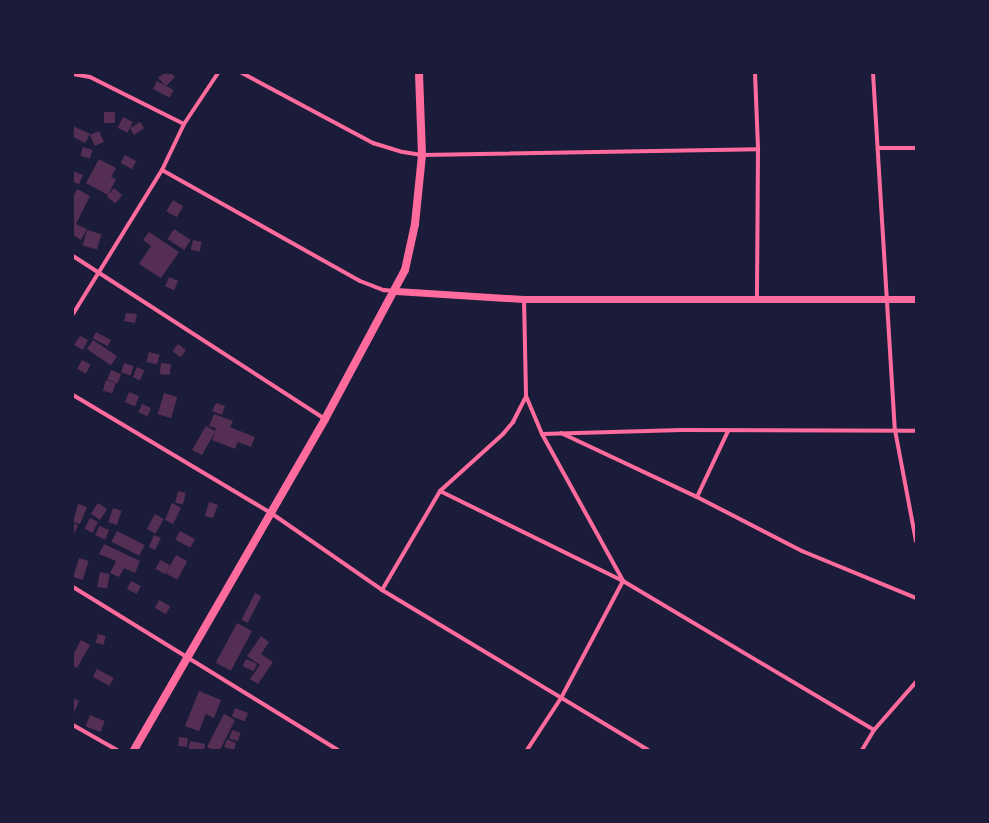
<!DOCTYPE html>
<style>
body{margin:0}
#map{position:relative;width:989px;height:823px;overflow:hidden;background:#1b1b3a;font-family:"Fira Sans Condensed",sans-serif}
div>[style]{position:absolute}
.building>*{inset:0;background:#542f53;transform-origin:0 0}
.minor>*{height:4px;margin:-2px;padding:0 2px;transform-origin:2px;border-radius:2px;background:#ff6b9d}
.tertiary>*{height:7px;margin:-3.5px;padding:0 3.5px;transform-origin:3.5px;border-radius:3.5px;background:#ff6b9d}
.secondary>*{height:8px;margin:-4px;padding:0 4px;transform-origin:4px;border-radius:4px;background:#ff6b9d}
span{translate:-50% -50%;white-space:nowrap;text-align:center;line-height:1.15;-webkit-text-stroke:3px #1b1b3a;paint-order:stroke}
.frame{position:absolute;inset:0;border:74px solid #1b1b3a;pointer-events:none}
</style>
<div id="map">
<div class="building">
<i style="clip-path:polygon(164px 73px,171px 73px,175px 77px,166px 86px,158px 78px)"></i>
<i style="left:157px;top:81px;width:19px;height:9px;rotate:28deg"></i>
<i style="left:104px;top:112px;width:11px;height:11px"></i>
<i style="left:123px;top:117px;width:11px;height:12px;rotate:27deg"></i>
<i style="clip-path:polygon(140px 122px,144px 128px,134px 135px,130px 128px)"></i>
<i style="clip-path:polygon(73px 126px,90px 134px,85px 143px,73px 137px)"></i>
<i style="left:99px;top:131px;width:12px;height:10px;rotate:66deg"></i>
<i style="left:83px;top:147px;width:10px;height:9px;rotate:17deg"></i>
<i style="left:125px;top:155px;width:13px;height:9px;rotate:29deg"></i>
<i style="clip-path:polygon(99px 159px,116px 168px,111px 177px,116px 179px,108px 195px,86px 183px)"></i>
<i style="clip-path:polygon(73px 171px,83px 175px,79px 184px,73px 182px)"></i>
<i style="left:114px;top:188px;width:11px;height:11px;rotate:41deg"></i>
<i style="clip-path:polygon(77px 189px,90px 196px,76px 224px,87px 229px,81px 240px,73px 235px,73px 197px)"></i>
<i style="left:173px;top:200px;width:12px;height:13px;rotate:31deg"></i>
<i style="left:174px;top:229px;width:20px;height:12px;rotate:33deg"></i>
<i style="left:87px;top:230px;width:15px;height:16px;rotate:16deg"></i>
<i style="clip-path:polygon(149px 232px,179px 252px,161px 278px,139px 264px,151px 246px,143px 240px)"></i>
<i style="left:193px;top:240px;width:9px;height:10px;rotate:13deg"></i>
<i style="left:169px;top:277px;width:10px;height:10px;rotate:24deg"></i>
<i style="clip-path:polygon(126px 313px,137px 314px,135px 323px,124px 321px)"></i>
<i style="left:96px;top:332px;width:17px;height:7px;rotate:28deg"></i>
<i style="clip-path:polygon(80px 336px,88px 340px,83px 350px,74px 345px)"></i>
<i style="left:93px;top:340px;width:29px;height:11px;rotate:34deg"></i>
<i style="left:178px;top:344px;width:10px;height:9px;rotate:37deg"></i>
<i style="left:149px;top:352px;width:11px;height:10px;rotate:15deg"></i>
<i style="left:82px;top:360px;width:10px;height:10px;rotate:29deg"></i>
<i style="left:124px;top:363px;width:10px;height:10px;rotate:17deg"></i>
<i style="left:161px;top:363px;width:10px;height:11px;rotate:6deg"></i>
<i style="left:137px;top:367px;width:8px;height:11px;rotate:23deg"></i>
<i style="left:111px;top:370px;width:11px;height:10px;rotate:22deg"></i>
<i style="left:106px;top:380px;width:10px;height:11px;rotate:17deg"></i>
<i style="left:129px;top:392px;width:11px;height:11px;rotate:22deg"></i>
<i style="left:164px;top:393px;width:14px;height:22px;rotate:17deg"></i>
<i style="clip-path:polygon(216px 403px,225px 406px,222px 415px,212px 411px)"></i>
<i style="left:142px;top:404px;width:10px;height:9px;rotate:24deg"></i>
<i style="clip-path:polygon(214px 414px,233px 421px,230px 427px,255px 437px,251px 447px,238px 442px,235px 449px,212px 440px,215px 432px,202px 455px,192px 450px,206px 426px,215px 431px,216px 428px,209px 426px)"></i>
<i style="left:178px;top:491px;width:8px;height:12px;rotate:14deg"></i>
<i style="clip-path:polygon(209px 502px,218px 505px,213px 518px,205px 516px)"></i>
<i style="left:98px;top:503px;width:11px;height:13px;rotate:34deg"></i>
<i style="clip-path:polygon(172px 503px,181px 508px,173px 524px,165px 520px)"></i>
<i style="clip-path:polygon(78px 504px,87px 507px,80px 524px,73px 522px)"></i>
<i style="left:113px;top:508px;width:9px;height:15px;rotate:18deg"></i>
<i style="left:155px;top:514px;width:10px;height:17px;rotate:29deg"></i>
<i style="left:90px;top:518px;width:9px;height:12px;rotate:27deg"></i>
<i style="clip-path:polygon(73px 523px,78px 525px,74px 534px,73px 533px)"></i>
<i style="left:99px;top:526px;width:11px;height:10px;rotate:22deg"></i>
<i style="left:117px;top:531px;width:31px;height:12px;rotate:27deg"></i>
<i style="left:180px;top:531px;width:17px;height:10px;rotate:28deg"></i>
<i style="clip-path:polygon(154px 535px,161px 538px,155px 550px,149px 547px)"></i>
<i style="clip-path:polygon(104px 544px,140px 561px,135px 573px,124px 568px,119px 577px,110px 573px,116px 561px,99px 554px)"></i>
<i style="left:176px;top:555px;width:13px;height:21px;rotate:29deg"></i>
<i style="left:79px;top:558px;width:10px;height:20px;rotate:17deg"></i>
<i style="left:160px;top:560px;width:11px;height:10px;rotate:27deg"></i>
<i style="left:100px;top:572px;width:10px;height:15px;rotate:11deg"></i>
<i style="left:131px;top:581px;width:11px;height:9px;rotate:27deg"></i>
<i style="left:255px;top:593px;width:7px;height:30px;rotate:27deg"></i>
<i style="left:159px;top:600px;width:13px;height:9px;rotate:29deg"></i>
<i style="left:237px;top:623px;width:17px;height:45px;rotate:28deg"></i>
<i style="left:98px;top:634px;width:8px;height:9px;rotate:14deg"></i>
<i style="clip-path:polygon(261px 636px,269px 642px,261px 654px,273px 662px,258px 684px,250px 679px,260px 665px,247px 656px)"></i>
<i style="clip-path:polygon(81px 640px,90px 645px,77px 668px,73px 666px,73px 655px)"></i>
<i style="left:246px;top:659px;width:12px;height:8px;rotate:24deg"></i>
<i style="left:97px;top:669px;width:19px;height:9px;rotate:28deg"></i>
<i style="clip-path:polygon(199px 691px,221px 700px,214px 718px,206px 714px,199px 731px,185px 726px)"></i>
<i style="clip-path:polygon(73px 698px,79px 701px,73px 715px)"></i>
<i style="left:235px;top:708px;width:14px;height:9px;rotate:21deg"></i>
<i style="clip-path:polygon(224px 714px,235px 720px,220px 750px,213px 750px,207px 747px)"></i>
<i style="left:90px;top:715px;width:16px;height:12px;rotate:22deg"></i>
<i style="left:232px;top:730px;width:9px;height:9px;rotate:18deg"></i>
<i style="left:179px;top:737px;width:9px;height:9px;rotate:6deg"></i>
<i style="clip-path:polygon(227px 739px,236px 743px,234px 750px,224px 747px)"></i>
<i style="clip-path:polygon(190px 741px,205px 744px,204px 750px,188px 750px)"></i>
</div>
<div class="minor">
<i style="left:242px;top:73px;width:149px;rotate:28.1deg"></i>
<i style="left:373px;top:143px;width:31px;rotate:17deg"></i>
<i style="left:403px;top:152px;width:19px;rotate:9deg"></i>
<i style="left:422px;top:155px;width:336px;rotate:-1deg"></i>
<i style="left:755px;top:73px;width:76px;rotate:87.7deg"></i>
<i style="left:758px;top:149px;width:151px;rotate:90.4deg"></i>
<i style="left:873px;top:73px;width:358px;rotate:86.5deg"></i>
<i style="left:895px;top:430px;width:113px;rotate:79.3deg"></i>
<i style="left:73px;top:74px;width:17px;rotate:10deg"></i>
<i style="left:90px;top:77px;width:105px;rotate:26.6deg"></i>
<i style="left:879px;top:148px;width:37px"></i>
<i style="left:162px;top:170px;width:227px;rotate:29.3deg"></i>
<i style="left:360px;top:281px;width:26px;rotate:21deg"></i>
<i style="left:384px;top:290px;width:11px;rotate:5deg"></i>
<i style="left:73px;top:256px;width:300px;rotate:32.9deg"></i>
<i style="left:524px;top:299px;width:97px;rotate:88.8deg"></i>
<i style="left:526px;top:396px;width:41px;rotate:67.2deg"></i>
<i style="left:542px;top:434px;width:168px;rotate:61.1deg"></i>
<i style="left:623px;top:581px;width:132px;rotate:117.9deg"></i>
<i style="left:561px;top:698px;width:62px;rotate:123.2deg"></i>
<i style="left:73px;top:314px;width:169px;rotate:-58.3deg"></i>
<i style="left:162px;top:170px;width:51px;rotate:-64.4deg"></i>
<i style="left:184px;top:124px;width:61px;rotate:-56.3deg"></i>
<i style="left:73px;top:395px;width:230px;rotate:30.8deg"></i>
<i style="left:271px;top:513px;width:135px;rotate:34.7deg"></i>
<i style="left:382px;top:590px;width:310px;rotate:31deg"></i>
<i style="left:561px;top:433px;width:150px;rotate:25.2deg"></i>
<i style="left:697px;top:497px;width:118px;rotate:27.2deg"></i>
<i style="left:802px;top:551px;width:123px;rotate:22.4deg"></i>
<i style="left:542px;top:434px;width:140px;rotate:-1.6deg"></i>
<i style="left:682px;top:430px;width:234px;rotate:0.2deg"></i>
<i style="left:440px;top:491px;width:204px;rotate:26.2deg"></i>
<i style="left:623px;top:581px;width:292px;rotate:30.7deg"></i>
<i style="left:697px;top:497px;width:73px;rotate:-64.8deg"></i>
<i style="left:73px;top:587px;width:311px;rotate:31.6deg"></i>
<i style="left:382px;top:590px;width:115px;rotate:-59.6deg"></i>
<i style="left:440px;top:491px;width:85px;rotate:-42.1deg"></i>
<i style="left:503px;top:434px;width:16px;rotate:-50deg"></i>
<i style="left:513px;top:422px;width:29px;rotate:-63deg"></i>
<i style="left:73px;top:725px;width:51px;rotate:29.6deg"></i>
<i style="left:862px;top:750px;width:23px;rotate:-59deg"></i>
<i style="left:874px;top:730px;width:64px;rotate:-48.8deg"></i>
</div>
<div class="tertiary">
<i style="left:396px;top:291px;width:128px;rotate:3.6deg"></i>
<i style="left:524px;top:299px;width:392px"></i>
</div>
<div class="secondary">
<i style="left:134px;top:750px;width:382px;rotate:-60deg"></i>
<i style="left:325px;top:419px;width:169px;rotate:-61.8deg"></i>
<i style="left:405px;top:270px;width:47px;rotate:-77.7deg"></i>
<i style="left:415px;top:224px;width:69px;rotate:-84.2deg"></i>
<i style="left:422px;top:155px;width:82px;rotate:-92.1deg"></i>
</div>
<div class="frame"></div>
</div>
